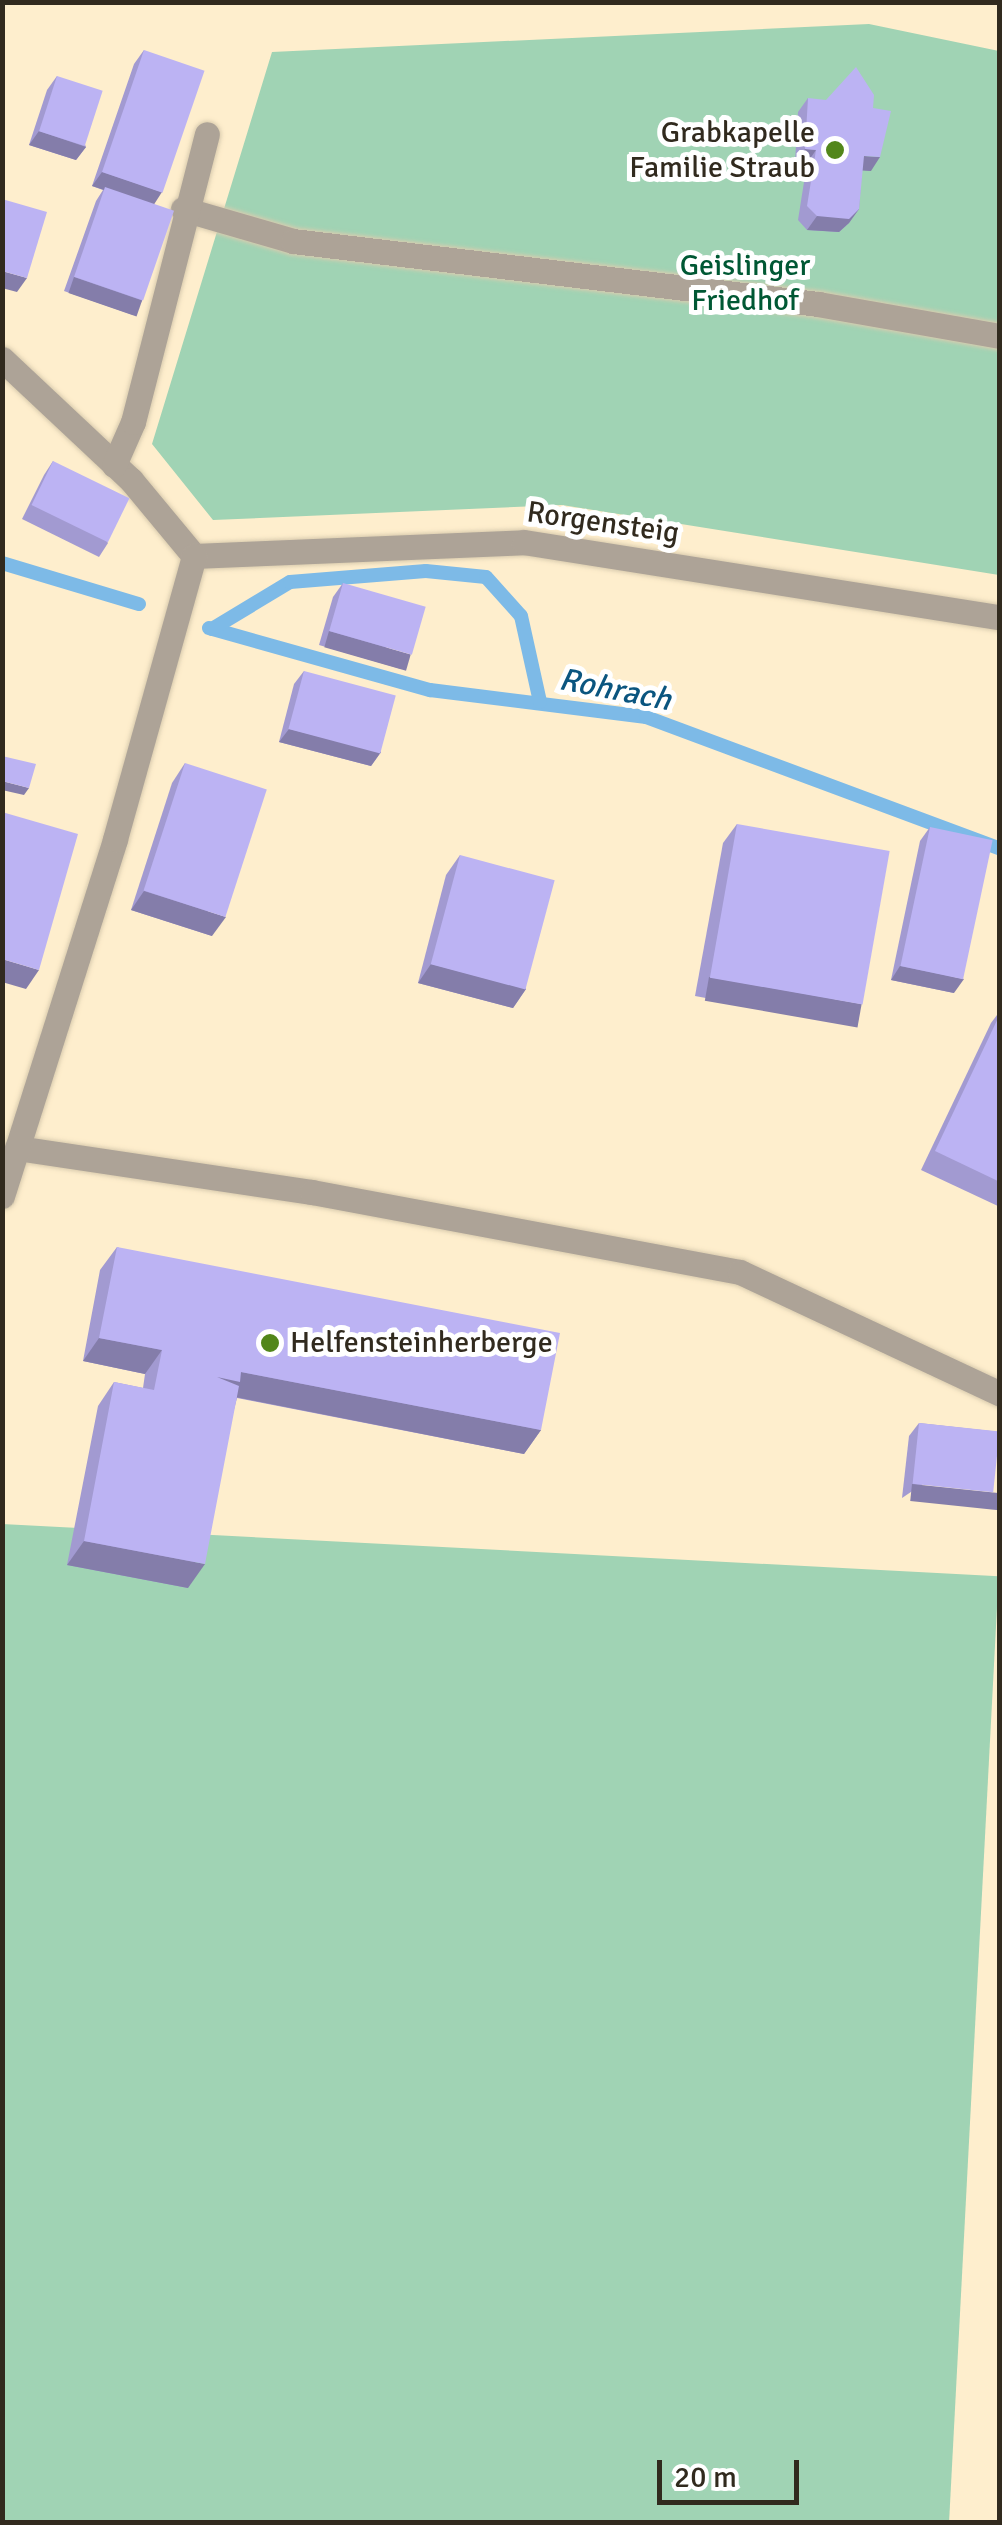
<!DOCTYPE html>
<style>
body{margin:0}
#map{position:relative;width:1002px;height:2525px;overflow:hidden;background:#feeecd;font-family:Signika,sans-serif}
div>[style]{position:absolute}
.green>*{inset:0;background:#a0d3b4;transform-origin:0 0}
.stream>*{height:14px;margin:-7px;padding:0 7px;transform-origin:7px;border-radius:7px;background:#7dbae7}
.roads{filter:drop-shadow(0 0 2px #d9cbae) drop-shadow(0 0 2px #d9cbae)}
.minor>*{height:25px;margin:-12.5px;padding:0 12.5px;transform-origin:12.5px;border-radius:12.5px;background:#ada397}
.wall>*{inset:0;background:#a29ad1}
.shaded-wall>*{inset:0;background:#847daa;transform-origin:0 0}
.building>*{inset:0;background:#bcb3f3;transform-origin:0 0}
.dots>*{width:28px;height:28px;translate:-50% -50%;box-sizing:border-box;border:5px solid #fff;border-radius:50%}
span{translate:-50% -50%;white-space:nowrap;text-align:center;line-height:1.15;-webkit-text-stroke:10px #fff;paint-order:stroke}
.poi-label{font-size:30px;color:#312a1e}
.right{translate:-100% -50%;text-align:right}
.left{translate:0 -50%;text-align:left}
.park-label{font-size:30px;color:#005834}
.street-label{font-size:30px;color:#312a1e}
.water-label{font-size:32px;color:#0a557f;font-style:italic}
.frame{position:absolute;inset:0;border:5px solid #312a1e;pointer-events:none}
.scale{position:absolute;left:657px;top:2460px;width:142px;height:45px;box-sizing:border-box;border:5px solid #312a1e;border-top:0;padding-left:12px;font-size:30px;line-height:35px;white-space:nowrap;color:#312a1e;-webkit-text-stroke:8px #fff;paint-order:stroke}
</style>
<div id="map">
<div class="green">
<i style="clip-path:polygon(869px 24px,999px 51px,999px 575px,562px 505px,213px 520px,152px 444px,272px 52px)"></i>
<i style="left:2px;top:1524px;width:998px;height:998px;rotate:3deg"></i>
</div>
<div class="stream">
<i style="left:2px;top:563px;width:143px;rotate:16.7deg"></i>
<i style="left:209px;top:628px;width:230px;rotate:15.7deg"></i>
<i style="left:430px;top:690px;width:218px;rotate:7.1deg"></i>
<i style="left:646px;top:717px;width:378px;rotate:20.4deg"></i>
<i style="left:212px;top:629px;width:91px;rotate:-31.1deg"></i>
<i style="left:290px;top:582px;width:136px;rotate:-4.6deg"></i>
<i style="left:426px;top:571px;width:60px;rotate:5.7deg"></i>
<i style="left:486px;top:577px;width:52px;rotate:48.1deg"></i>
<i style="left:521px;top:616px;width:88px;rotate:77.5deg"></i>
</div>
<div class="roads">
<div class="minor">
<i style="left:183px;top:209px;width:115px;rotate:16.2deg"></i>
<i style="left:293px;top:241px;width:529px;rotate:6.84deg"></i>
<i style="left:818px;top:304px;width:185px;rotate:10deg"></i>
<i style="left:2px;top:359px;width:177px;rotate:43.2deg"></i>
<i style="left:131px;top:480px;width:99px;rotate:50.3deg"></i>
<i style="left:114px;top:465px;width:47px;rotate:-66.2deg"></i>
<i style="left:133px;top:422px;width:297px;rotate:-75.6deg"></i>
<i style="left:194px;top:556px;width:330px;rotate:-2.4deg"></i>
<i style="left:524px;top:542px;width:482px;rotate:9deg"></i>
<i style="left:17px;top:1148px;width:298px;rotate:8.5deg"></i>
<i style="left:312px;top:1192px;width:435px;rotate:10.6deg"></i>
<i style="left:740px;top:1272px;width:287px;rotate:25.1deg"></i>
<i style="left:2px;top:1196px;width:374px;rotate:-72.4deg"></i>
<i style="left:115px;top:839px;width:294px;rotate:-74.4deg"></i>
</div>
</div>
<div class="wall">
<i style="clip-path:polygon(144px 50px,154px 204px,142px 301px,133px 315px,64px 291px,96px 201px,103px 190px,92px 186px,134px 64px)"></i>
<i style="clip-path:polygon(57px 76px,86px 147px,76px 160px,29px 145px,47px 90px)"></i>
<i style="clip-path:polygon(808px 98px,871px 171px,862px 170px,859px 209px,849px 223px,839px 232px,807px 230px,798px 220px,807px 163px,795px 162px,798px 112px)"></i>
<i style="clip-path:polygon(53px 461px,108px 543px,99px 557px,22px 519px,44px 475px)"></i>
<i style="clip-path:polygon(343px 583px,401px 669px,319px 645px,333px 597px)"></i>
<i style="clip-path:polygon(304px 671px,381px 752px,371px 766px,279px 742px,294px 684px)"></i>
<i style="clip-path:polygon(185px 763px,212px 936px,131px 910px,172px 783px)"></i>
<i style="clip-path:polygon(737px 824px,848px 1024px,695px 996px,723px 843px)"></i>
<i style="clip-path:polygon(930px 827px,954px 993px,891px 980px,920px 841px)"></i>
<i style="clip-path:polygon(460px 855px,526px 989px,513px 1008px,418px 983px,446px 875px)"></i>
<i style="clip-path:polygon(1000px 1011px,1000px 1207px,921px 1170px,991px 1023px)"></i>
<i style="clip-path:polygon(117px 1247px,541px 1430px,524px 1454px,237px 1398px,188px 1588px,67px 1565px,98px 1406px,114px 1382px,143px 1388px,145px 1374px,83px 1361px,100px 1270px)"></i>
<i style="clip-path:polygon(919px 1423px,1000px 1432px,902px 1498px,909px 1436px)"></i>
</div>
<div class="shaded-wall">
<i style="clip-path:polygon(39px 131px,86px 147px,76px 160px,29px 145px)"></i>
<i style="clip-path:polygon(805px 149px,816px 150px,807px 163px,795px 162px)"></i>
<i style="clip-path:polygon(864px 156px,880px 157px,871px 171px,854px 170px)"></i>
<i style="clip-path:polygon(102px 172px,162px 192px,153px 206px,92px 186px)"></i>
<i style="clip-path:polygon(859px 209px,849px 223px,839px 232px,807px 230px,817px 216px)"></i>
<i style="clip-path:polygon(2px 271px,27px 278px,17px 292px,2px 288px)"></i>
<i style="left:74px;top:277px;width:72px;height:17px;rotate:19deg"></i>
<i style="left:329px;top:631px;width:85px;height:17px;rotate:16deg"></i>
<i style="clip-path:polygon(289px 729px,381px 752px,371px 766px,279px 742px)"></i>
<i style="clip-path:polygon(2px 781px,29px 788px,24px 795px,2px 790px)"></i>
<i style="clip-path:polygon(144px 891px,226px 917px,212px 936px,131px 910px)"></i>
<i style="clip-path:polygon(2px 959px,39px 970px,26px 989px,2px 982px)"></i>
<i style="clip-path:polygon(431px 964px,526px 989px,513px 1008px,418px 983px)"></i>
<i style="clip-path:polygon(900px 966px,964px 979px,954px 993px,891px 980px)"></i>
<i style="left:709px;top:977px;width:155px;height:24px;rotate:10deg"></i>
<i style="clip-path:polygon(99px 1338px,162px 1350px,145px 1374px,83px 1361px)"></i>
<i style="clip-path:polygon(241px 1372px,541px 1430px,524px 1454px,230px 1396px,217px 1377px)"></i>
<i style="left:912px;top:1484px;width:89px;height:17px;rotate:6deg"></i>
<i style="clip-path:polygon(84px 1541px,205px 1564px,188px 1588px,67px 1565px)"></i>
</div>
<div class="building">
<i style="left:144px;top:50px;width:64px;height:129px;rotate:19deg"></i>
<i style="clip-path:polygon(856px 67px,874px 95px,873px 108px,891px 111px,880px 157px,864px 156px,859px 209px,849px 219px,817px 216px,807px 206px,816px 150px,805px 149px,808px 98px,826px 100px)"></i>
<i style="left:57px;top:76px;width:48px;height:58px;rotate:18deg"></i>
<i style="left:105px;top:187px;width:73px;height:95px;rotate:19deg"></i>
<i style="clip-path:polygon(2px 199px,47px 212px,27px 278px,2px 271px)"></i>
<i style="left:53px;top:461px;width:85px;height:49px;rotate:26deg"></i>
<i style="left:343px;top:583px;width:86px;height:50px;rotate:16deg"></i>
<i style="left:304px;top:671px;width:95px;height:60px;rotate:15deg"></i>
<i style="clip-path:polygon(2px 756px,36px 764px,29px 788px,2px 781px)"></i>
<i style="left:185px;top:763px;width:86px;height:134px;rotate:18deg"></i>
<i style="clip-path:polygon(2px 812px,78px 834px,39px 970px,2px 959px)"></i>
<i style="left:737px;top:824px;width:155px;height:156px;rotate:10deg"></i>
<i style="left:930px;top:827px;width:64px;height:142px;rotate:12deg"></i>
<i style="left:460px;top:855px;width:98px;height:113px;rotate:15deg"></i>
<i style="clip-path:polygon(1000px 1014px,1000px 1182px,935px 1151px)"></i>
<i style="clip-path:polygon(117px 1247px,560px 1333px,541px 1430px,241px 1372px,240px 1382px,217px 1377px,239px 1386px,205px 1564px,84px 1541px,114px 1382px,154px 1390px,162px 1350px,99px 1338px)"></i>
<i style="left:919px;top:1423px;width:81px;height:61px;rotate:6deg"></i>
</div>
<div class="dots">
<i style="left:835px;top:150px;background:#52861b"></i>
<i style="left:270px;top:1343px;background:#52861b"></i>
</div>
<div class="poi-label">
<span class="right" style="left:815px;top:150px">Grabkapelle<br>Familie Straub</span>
<span class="left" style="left:290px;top:1343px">Helfensteinherberge</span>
</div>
<div class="park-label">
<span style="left:745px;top:283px">Geislinger<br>Friedhof</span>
</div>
<div class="street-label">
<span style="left:603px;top:523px;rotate:8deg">Rorgensteig</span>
</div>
<div class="water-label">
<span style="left:615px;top:690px;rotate:11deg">Rohrach</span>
</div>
<div class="frame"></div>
<div class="scale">20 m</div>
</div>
